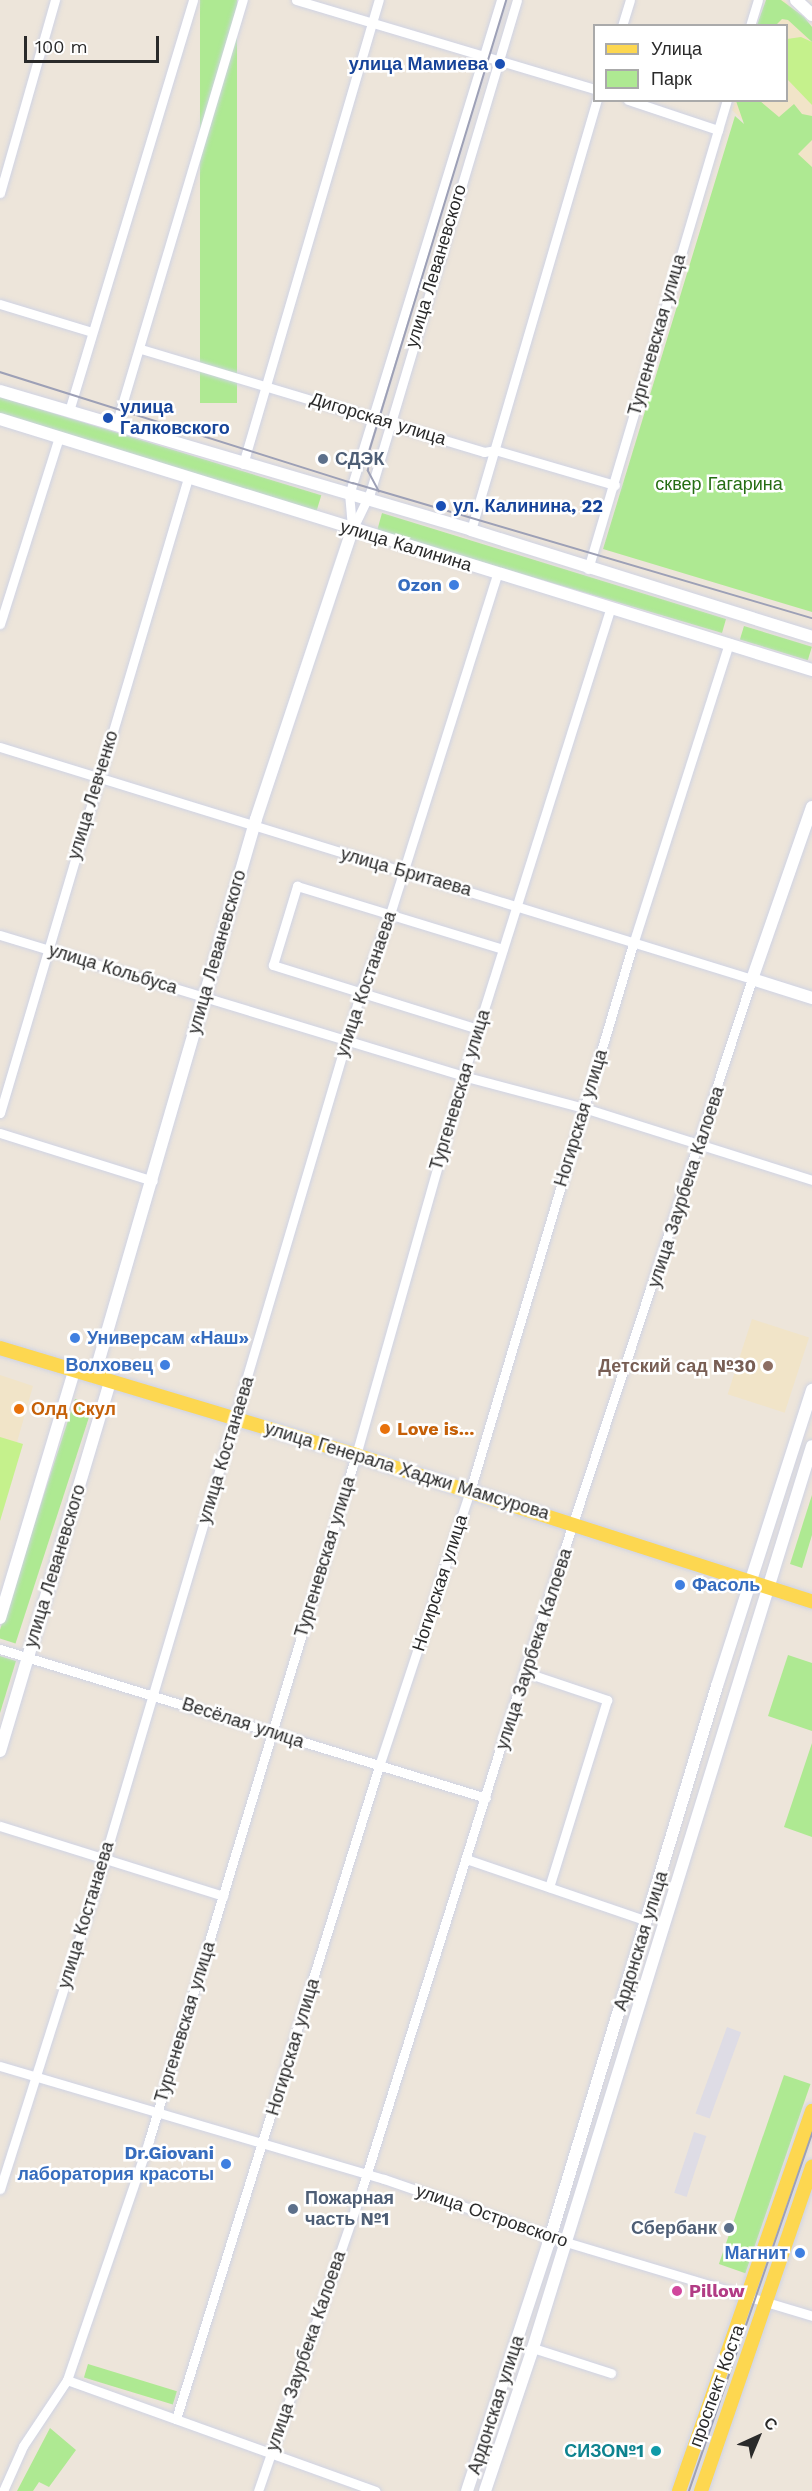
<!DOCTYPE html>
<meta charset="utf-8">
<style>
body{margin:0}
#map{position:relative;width:812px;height:2491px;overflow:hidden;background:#ede5da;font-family:"Work Sans",sans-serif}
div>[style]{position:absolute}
.industrial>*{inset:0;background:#dedce5;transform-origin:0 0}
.education>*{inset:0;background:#f1e4c8;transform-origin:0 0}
.green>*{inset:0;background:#aee992;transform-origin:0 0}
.pitch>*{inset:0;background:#c5f18c}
.roads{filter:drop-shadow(0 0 2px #cfd3e4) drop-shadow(0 0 2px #cfd3e4)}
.street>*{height:9px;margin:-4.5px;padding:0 4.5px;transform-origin:4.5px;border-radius:4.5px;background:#fff}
.secondary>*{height:12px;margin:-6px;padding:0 6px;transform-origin:6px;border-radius:6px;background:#fff}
.primary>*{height:14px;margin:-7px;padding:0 7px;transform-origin:7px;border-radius:7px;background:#fdd750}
.tram>*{height:1.5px;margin:-0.75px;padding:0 0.75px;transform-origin:0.75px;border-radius:0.75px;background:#9da0b6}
.dots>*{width:16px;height:16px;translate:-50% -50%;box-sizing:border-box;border:3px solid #fff;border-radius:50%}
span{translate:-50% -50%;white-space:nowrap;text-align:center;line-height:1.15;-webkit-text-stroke:5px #fff;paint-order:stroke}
.transit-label{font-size:18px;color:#164399;font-weight:700}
.right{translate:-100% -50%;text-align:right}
.left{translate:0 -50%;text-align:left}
.street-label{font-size:18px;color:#2a2a2a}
.service-label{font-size:18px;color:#4e5e75;font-weight:700}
.park-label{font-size:18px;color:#256d13}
.shop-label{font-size:18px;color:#366cbe;font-weight:700}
.education-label{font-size:18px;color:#785e54;font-weight:700}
.food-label{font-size:18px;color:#c56008;font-weight:700}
.hotel-label{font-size:18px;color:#b23c85;font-weight:700}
.culture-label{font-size:18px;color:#0d838f;font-weight:700}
.legend{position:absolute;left:593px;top:24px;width:195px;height:78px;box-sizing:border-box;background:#fff;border:2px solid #aaa;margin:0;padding:8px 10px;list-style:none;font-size:18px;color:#2a2a2a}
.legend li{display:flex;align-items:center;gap:12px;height:30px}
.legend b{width:30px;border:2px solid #aaa}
.north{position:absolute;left:728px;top:2407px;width:60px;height:60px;-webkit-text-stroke:4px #fff;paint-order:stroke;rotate:44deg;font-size:16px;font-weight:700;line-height:24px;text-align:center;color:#2a2a2a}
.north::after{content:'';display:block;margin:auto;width:21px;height:27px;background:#2a2a2a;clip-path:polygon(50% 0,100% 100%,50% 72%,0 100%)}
.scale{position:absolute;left:24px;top:36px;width:135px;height:27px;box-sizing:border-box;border:3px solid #2a2a2a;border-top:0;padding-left:8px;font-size:18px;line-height:21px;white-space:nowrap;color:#2a2a2a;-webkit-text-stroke:4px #fff;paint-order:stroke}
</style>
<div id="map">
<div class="industrial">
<i style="left:727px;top:2027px;width:15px;height:92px;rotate:20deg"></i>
<i style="left:694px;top:2132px;width:13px;height:64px;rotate:18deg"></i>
</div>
<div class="education">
<i style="clip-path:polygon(767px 0,784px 0,812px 27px,812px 186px,732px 110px,735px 101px,786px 100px,786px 26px,759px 25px)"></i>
<i style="left:752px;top:1319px;width:60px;height:79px;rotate:18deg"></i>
<i style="clip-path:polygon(0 1375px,33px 1386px,0 1502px)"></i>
</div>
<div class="green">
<i style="left:200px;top:0;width:37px;height:403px"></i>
<i style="clip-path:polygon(766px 0,781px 0,804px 17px,812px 27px,812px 42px,788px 20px,782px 19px,776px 25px,757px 25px)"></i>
<i style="clip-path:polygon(736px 101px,760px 101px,779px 117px,794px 104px,802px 114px,812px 116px,812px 140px,798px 154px,812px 167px,812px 612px,603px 549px,735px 116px,744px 124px)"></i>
<i style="left:0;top:397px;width:336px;height:17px;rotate:17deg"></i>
<i style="clip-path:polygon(382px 513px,726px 619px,722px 633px,377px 531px)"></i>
<i style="left:744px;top:626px;width:71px;height:14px;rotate:17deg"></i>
<i style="left:75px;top:1399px;width:19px;height:251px;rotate:18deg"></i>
<i style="clip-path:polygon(812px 1495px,812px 1535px,802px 1568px,790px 1564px)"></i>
<i style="clip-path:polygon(788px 1655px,812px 1663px,812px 1731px,768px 1716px)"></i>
<i style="clip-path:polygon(0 1656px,16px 1661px,0 1713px)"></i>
<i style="clip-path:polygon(812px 1743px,812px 1837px,784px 1827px)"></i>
<i style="left:784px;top:2075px;width:28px;height:200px;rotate:19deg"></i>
<i style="left:88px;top:2364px;width:93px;height:14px;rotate:17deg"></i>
<i style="clip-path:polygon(50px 2428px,76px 2450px,49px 2487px,39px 2482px,33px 2491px,17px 2491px)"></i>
</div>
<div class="pitch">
<i style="clip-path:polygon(801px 37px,812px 42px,812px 105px,787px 79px,787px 39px)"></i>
<i style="clip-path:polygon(0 1437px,23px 1444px,0 1521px)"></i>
</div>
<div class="roads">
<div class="street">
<i style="left:296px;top:0;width:311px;rotate:16.6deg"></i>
<i style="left:622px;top:26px;width:27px;rotate:-73deg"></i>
<i style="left:750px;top:26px;width:27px;rotate:-73deg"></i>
<i style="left:628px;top:100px;width:95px;rotate:18.4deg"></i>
<i style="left:0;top:193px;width:201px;rotate:-74.1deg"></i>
<i style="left:0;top:304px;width:96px;rotate:16.9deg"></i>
<i style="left:141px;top:349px;width:358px;rotate:16.7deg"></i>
<i style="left:484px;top:452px;width:11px;rotate:-10deg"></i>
<i style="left:495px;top:450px;width:125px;rotate:16.3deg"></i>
<i style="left:69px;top:411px;width:429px;rotate:-73.2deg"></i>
<i style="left:116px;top:425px;width:444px;rotate:-73.4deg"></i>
<i style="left:243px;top:464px;width:484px;rotate:-73.7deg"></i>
<i style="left:352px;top:527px;width:32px;rotate:-95deg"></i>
<i style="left:349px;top:495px;width:518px;rotate:-72.93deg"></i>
<i style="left:352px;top:530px;width:41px;rotate:-64.1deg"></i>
<i style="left:370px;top:493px;width:514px;rotate:-73.4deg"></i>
<i style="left:471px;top:530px;width:448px;rotate:-73.7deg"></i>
<i style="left:588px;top:569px;width:489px;rotate:-73.5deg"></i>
<i style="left:0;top:624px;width:196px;rotate:-72.5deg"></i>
<i style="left:0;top:747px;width:787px;rotate:17.15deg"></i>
<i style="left:752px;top:979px;width:730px;rotate:108.21deg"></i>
<i style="left:524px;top:1672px;width:542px;rotate:107.4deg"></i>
<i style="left:362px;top:2189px;width:319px;rotate:109deg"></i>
<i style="left:0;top:935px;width:484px;rotate:16.9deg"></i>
<i style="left:463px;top:1076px;width:125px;rotate:14.8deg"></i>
<i style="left:584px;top:1108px;width:239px;rotate:17.5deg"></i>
<i style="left:478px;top:1029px;width:215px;rotate:-162.7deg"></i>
<i style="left:273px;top:965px;width:83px;rotate:-73.1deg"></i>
<i style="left:297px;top:886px;width:215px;rotate:17deg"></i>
<i style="left:0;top:1113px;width:662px;rotate:-73.51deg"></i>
<i style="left:0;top:1133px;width:160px;rotate:17.4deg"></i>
<i style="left:0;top:1649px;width:508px;rotate:17.04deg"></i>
<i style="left:524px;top:1672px;width:88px;rotate:18.6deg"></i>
<i style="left:607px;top:1700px;width:196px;rotate:107.2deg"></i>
<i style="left:0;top:1826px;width:234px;rotate:17.4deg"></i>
<i style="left:466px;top:1859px;width:191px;rotate:18.9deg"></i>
<i style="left:0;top:2066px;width:400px;rotate:16.4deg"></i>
<i style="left:384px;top:2179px;width:193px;rotate:19.1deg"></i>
<i style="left:566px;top:2242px;width:257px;rotate:16.7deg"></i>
<i style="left:0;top:2189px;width:335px;rotate:-72.4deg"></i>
<i style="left:101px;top:1870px;width:917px;rotate:-73.52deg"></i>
<i style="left:361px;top:991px;width:82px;rotate:-69.4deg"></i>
<i style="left:390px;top:914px;width:356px;rotate:-72.5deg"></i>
<i style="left:533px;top:2348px;width:82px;rotate:17.8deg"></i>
<i style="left:67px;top:2380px;width:328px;rotate:19.8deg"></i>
<i style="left:176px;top:2419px;width:684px;rotate:-72.73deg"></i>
<i style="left:379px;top:1766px;width:290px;rotate:-71.7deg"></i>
<i style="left:470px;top:1491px;width:571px;rotate:-73.41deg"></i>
<i style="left:633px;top:944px;width:316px;rotate:-72.3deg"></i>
<i style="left:3px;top:2491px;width:49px;rotate:-66deg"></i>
<i style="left:23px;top:2446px;width:79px;rotate:-56.3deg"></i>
<i style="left:67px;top:2380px;width:254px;rotate:-71.1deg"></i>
<i style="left:149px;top:2140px;width:716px;rotate:-73.19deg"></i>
<i style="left:356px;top:1455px;width:394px;rotate:-74.2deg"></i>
<i style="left:463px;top:1076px;width:491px;rotate:-72.5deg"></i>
</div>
<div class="secondary">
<i style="left:796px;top:0;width:22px;rotate:43deg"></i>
<i style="left:0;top:391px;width:491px;rotate:16.4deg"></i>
<i style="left:471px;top:530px;width:357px;rotate:17.4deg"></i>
<i style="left:0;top:419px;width:850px;rotate:17.18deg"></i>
<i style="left:812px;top:807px;width:182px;rotate:109.2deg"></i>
<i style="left:752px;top:979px;width:63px;rotate:17.6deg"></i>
<i style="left:94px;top:1377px;width:581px;rotate:-73.81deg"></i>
<i style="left:256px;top:819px;width:305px;rotate:-71.6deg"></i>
<i style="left:0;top:1618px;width:258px;rotate:-73.3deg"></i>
<i style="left:0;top:1751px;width:386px;rotate:-73.4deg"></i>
<i style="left:467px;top:2491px;width:259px;rotate:-71.8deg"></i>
<i style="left:548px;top:2245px;width:584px;rotate:-73.18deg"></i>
<i style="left:717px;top:1686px;width:311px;rotate:-72.2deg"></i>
<i style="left:485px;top:2491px;width:151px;rotate:-71.4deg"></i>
<i style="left:533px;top:2348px;width:944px;rotate:-72.81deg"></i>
</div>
<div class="primary">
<i style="left:0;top:1348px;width:372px;rotate:16.7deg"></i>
<i style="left:356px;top:1455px;width:479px;rotate:17.8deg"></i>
<i style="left:679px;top:2491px;width:403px;rotate:-70.7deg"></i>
<i style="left:701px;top:2491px;width:343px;rotate:-71.1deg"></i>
</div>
</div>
<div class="tram">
<i style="left:0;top:372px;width:370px;rotate:17.5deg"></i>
<i style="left:353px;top:483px;width:478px;rotate:16.4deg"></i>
<i style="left:379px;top:492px;width:24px;rotate:-118deg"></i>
<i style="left:368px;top:471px;width:19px;rotate:-87deg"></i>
<i style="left:369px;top:452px;width:472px;rotate:-73.1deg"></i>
<i style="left:689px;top:2491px;width:379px;rotate:-71deg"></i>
</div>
<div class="dots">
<i style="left:500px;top:64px;background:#1a4fb4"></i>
<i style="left:108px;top:418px;background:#1a4fb4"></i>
<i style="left:323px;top:459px;background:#5c6f8a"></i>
<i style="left:441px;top:506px;background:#1a4fb4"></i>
<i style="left:454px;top:585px;background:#3f7fe0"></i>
<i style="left:75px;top:1338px;background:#3f7fe0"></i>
<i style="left:165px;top:1365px;background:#3f7fe0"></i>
<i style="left:768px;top:1366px;background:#8d6e63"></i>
<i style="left:19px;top:1409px;background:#e8710a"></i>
<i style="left:385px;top:1429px;background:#e8710a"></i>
<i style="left:680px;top:1585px;background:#3f7fe0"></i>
<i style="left:226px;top:2164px;background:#3f7fe0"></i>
<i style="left:293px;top:2209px;background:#5c6f8a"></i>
<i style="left:729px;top:2228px;background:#5c6f8a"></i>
<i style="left:800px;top:2253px;background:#3f7fe0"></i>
<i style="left:677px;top:2291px;background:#d1479c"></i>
<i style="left:656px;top:2451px;background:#0f9aa8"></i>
</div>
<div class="transit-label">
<span class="right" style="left:488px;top:64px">улица Мамиева</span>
<span class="left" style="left:120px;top:418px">улица<br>Галковского</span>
<span class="left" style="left:453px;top:506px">ул. Калинина, 22</span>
</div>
<div class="street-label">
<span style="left:436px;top:266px;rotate:-73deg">улица Леваневского</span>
<span style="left:657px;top:335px;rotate:-74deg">Тургеневская улица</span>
<span style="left:378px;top:419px;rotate:17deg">Дигорская улица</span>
<span style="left:406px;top:546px;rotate:17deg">улица Калинина</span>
<span style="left:93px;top:795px;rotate:-73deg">улица Левченко</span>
<span style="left:406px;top:872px;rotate:16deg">улица Бритаева</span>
<span style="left:217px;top:952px;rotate:-74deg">улица Леваневского</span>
<span style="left:113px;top:969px;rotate:17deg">улица Кольбуса</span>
<span style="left:366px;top:984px;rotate:-71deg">улица Костанаева</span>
<span style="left:460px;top:1090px;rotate:-73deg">Тургеневская улица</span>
<span style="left:581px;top:1118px;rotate:-73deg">Ногирская улица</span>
<span style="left:686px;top:1187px;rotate:-72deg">улица Заурбека Калоева</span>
<span style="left:226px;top:1450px;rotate:-73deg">улица Костанаева</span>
<span style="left:407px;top:1471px;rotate:17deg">улица Генерала Хаджи Мамсурова</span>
<span style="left:325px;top:1557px;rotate:-73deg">Тургеневская улица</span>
<span style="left:55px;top:1566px;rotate:-73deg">улица Леваневского</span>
<span style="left:440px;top:1583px;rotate:-72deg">Ногирская улица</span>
<span style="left:534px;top:1649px;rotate:-72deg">улица Заурбека Калоева</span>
<span style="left:243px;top:1723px;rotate:18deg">Весёлая улица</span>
<span style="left:86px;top:1915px;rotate:-73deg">улица Костанаева</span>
<span style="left:641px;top:1941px;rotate:-73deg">Ардонская улица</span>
<span style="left:185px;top:2022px;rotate:-73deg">Тургеневская улица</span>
<span style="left:293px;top:2047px;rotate:-73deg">Ногирская улица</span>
<span style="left:492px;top:2216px;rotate:19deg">улица Островского</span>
<span style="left:306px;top:2351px;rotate:-71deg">улица Заурбека Калоева</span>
<span style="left:717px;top:2386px;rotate:-70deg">проспект Коста</span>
<span style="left:496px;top:2405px;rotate:-72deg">Ардонская улица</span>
</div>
<div class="service-label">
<span class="left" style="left:335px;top:459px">СДЭК</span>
<span class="left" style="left:305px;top:2209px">Пожарная<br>часть №1</span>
<span class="right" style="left:717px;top:2228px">Сбербанк</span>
</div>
<div class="park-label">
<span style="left:719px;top:484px">сквер Гагарина</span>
</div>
<div class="shop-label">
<span class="right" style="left:442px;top:585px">Ozon</span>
<span class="left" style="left:87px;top:1338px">Универсам «Наш»</span>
<span class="right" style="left:153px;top:1365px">Волховец</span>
<span class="left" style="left:692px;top:1585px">Фасоль</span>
<span class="right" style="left:214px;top:2164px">Dr.Giovani<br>лаборатория красоты</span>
<span class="right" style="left:788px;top:2253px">Магнит</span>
</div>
<div class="education-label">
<span class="right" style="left:756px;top:1366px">Детский сад №30</span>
</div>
<div class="food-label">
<span class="left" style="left:31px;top:1409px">Олд Скул</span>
<span class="left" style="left:397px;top:1429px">Love is...</span>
</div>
<div class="hotel-label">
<span class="left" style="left:689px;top:2291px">Pillow</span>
</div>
<div class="culture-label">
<span class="right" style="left:644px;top:2451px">СИЗО№1</span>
</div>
<ul class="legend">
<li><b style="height:8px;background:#fdd750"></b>Улица</li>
<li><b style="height:16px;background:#aee992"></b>Парк</li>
</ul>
<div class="north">С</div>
<div class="scale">100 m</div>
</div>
